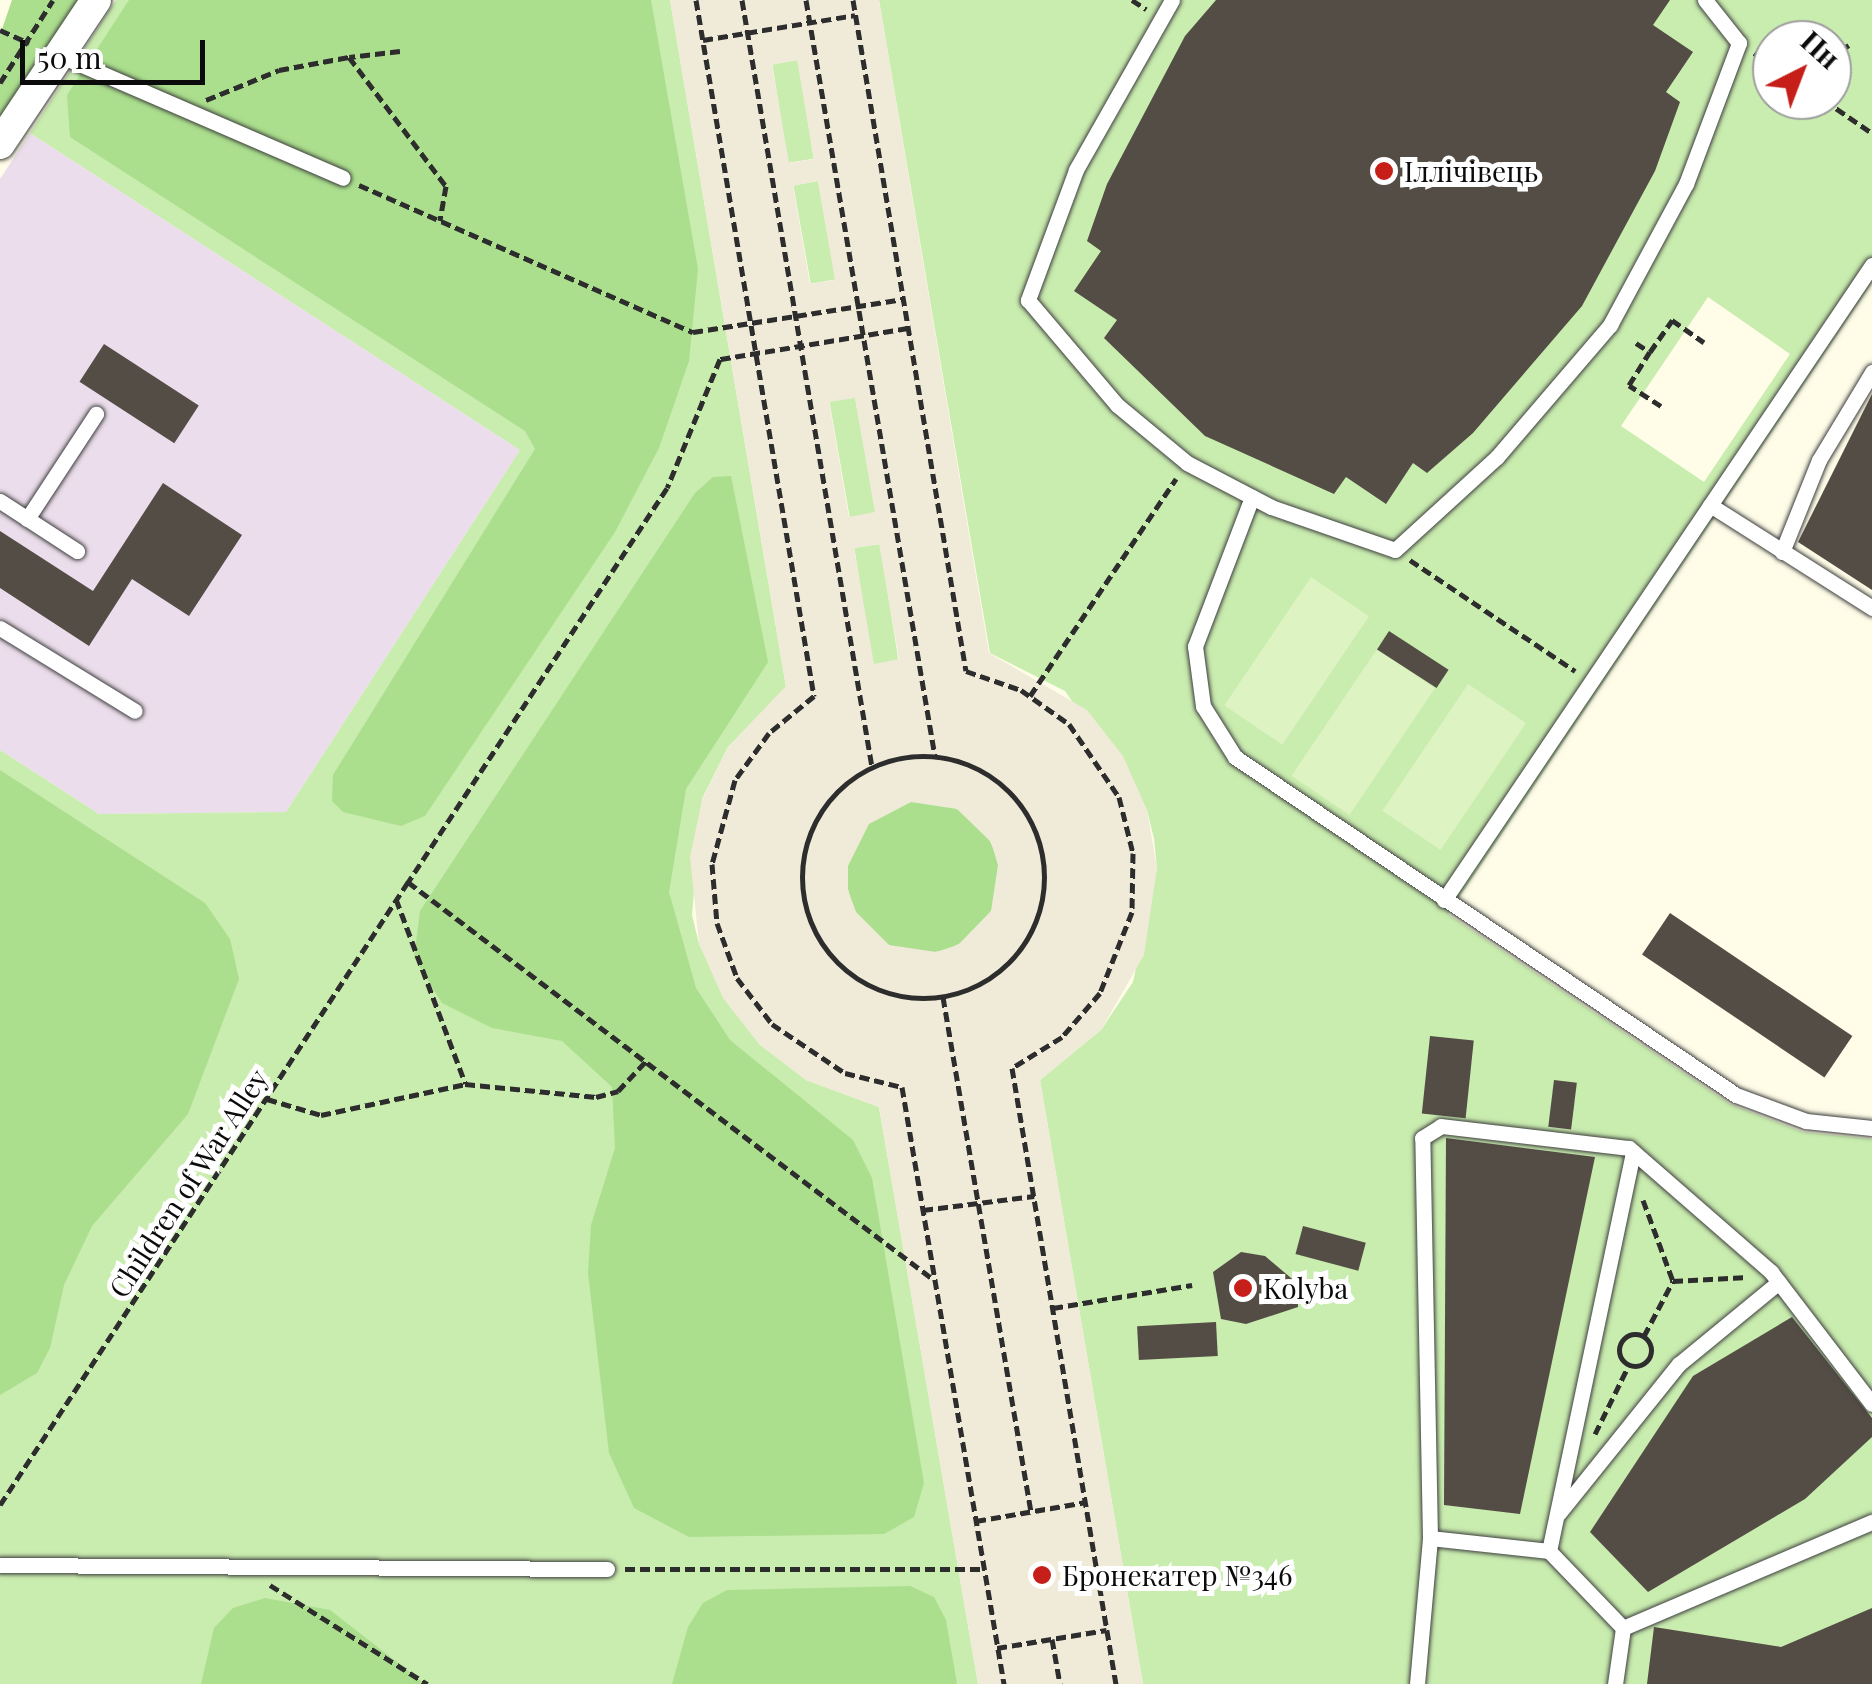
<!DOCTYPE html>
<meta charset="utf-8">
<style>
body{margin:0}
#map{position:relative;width:1872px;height:1684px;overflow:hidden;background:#fffde8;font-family:"Playfair Display",serif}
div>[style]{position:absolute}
.industrial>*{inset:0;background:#ebddeb}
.green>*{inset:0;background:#c9ecaf;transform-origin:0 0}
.forest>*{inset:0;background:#abdf8d}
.round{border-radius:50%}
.pitch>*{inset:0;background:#ddf3c2;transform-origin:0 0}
.plaza>*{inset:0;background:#efebd8}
.building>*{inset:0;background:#544d46;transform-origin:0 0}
.path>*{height:5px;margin-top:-2.5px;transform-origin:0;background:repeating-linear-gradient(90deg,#2d2d2d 0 10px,transparent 0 15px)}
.path>.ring{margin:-2.5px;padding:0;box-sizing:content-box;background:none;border:5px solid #2d2d2d;border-radius:50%}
.roads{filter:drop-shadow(0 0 2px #3e3e3e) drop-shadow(0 0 2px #3e3e3e)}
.service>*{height:15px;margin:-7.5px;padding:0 7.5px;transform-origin:7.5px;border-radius:7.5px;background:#fff}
.minor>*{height:30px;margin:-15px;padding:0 15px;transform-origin:15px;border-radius:15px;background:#fff}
.dots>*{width:28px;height:28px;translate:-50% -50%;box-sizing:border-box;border:5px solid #fff;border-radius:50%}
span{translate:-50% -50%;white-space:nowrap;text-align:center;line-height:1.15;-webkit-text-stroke:10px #fff;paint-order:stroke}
.poi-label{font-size:28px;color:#0b0b0b}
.left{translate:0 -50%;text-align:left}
.street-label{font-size:28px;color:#0b0b0b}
.north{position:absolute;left:1752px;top:20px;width:100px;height:100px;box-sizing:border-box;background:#fff;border:2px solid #9d9d9d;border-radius:50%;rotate:42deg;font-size:28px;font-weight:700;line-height:40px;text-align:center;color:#0b0b0b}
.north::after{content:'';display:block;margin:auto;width:35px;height:45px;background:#c61e18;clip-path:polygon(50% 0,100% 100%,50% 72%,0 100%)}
.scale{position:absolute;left:20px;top:40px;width:185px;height:45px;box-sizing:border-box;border:5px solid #0b0b0b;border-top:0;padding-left:12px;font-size:30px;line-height:35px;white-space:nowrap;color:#0b0b0b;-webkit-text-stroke:8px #fff;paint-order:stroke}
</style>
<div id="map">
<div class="industrial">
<i style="clip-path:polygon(30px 133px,520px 450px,286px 812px,99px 814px,0 750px,0 179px)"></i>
</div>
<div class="green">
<i style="clip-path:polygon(116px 0,670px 0,786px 687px,728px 747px,702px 799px,692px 915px,699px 944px,759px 1044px,806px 1080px,879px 1107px,978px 1684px,0 1684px,0 750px,99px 814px,286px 812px,520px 450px,30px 133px)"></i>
<i style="clip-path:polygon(evenodd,879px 0,1872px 0,1872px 283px,1448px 914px,1730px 1104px,1803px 1132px,1872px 1139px,1872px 1684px,1143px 1684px,1040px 1080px,1101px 1030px,1133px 982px,1157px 868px,1154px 839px,1147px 810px,1065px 691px,990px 653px,879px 0,1772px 40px,1832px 40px,1832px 100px,1772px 100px,1772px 40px,879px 0,1708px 297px,1790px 354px,1704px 482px,1621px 426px,1708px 297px)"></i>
<i style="left:798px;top:60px;width:100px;height:26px;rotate:81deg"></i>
<i style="left:818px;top:181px;width:100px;height:25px;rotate:80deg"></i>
<i style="left:855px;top:397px;width:118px;height:26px;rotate:80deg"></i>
<i style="left:880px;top:544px;width:118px;height:26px;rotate:81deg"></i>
</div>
<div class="forest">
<i style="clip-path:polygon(12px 0,78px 0,0 121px,0 35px)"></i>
<i style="clip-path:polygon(129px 0,651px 0,698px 269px,689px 361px,659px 448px,615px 532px,425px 816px,401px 826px,343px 812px,332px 801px,333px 775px,535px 449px,525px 431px,70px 137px,67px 95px)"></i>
<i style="clip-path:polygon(731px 476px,768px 662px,686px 789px,669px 892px,696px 988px,730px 1040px,853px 1140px,872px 1178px,924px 1483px,914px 1517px,884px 1534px,689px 1537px,634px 1508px,609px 1453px,588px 1273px,591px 1225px,615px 1148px,612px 1087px,562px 1041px,492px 1028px,442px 1003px,414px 958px,420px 911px,695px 493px,713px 477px)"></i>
<i style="clip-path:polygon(0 770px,205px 903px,230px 939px,239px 979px,188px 1114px,92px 1226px,64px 1285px,50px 1348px,37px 1373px,0 1395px)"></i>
<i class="round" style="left:847px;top:801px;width:152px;height:152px"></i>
<i style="clip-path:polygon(910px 1586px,934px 1597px,946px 1620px,957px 1684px,672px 1684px,688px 1627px,703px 1603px,727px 1590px)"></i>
<i style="clip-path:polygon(265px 1598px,330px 1610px,425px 1684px,201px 1684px,214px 1628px,233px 1608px)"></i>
</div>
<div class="pitch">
<i style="left:1311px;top:577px;width:70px;height:155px;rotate:34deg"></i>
<i style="left:1377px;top:649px;width:70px;height:153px;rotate:34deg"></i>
<i style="left:1468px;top:684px;width:70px;height:153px;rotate:34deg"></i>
</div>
<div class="plaza">
<i style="clip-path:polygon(evenodd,670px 0,879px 0,989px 653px,1087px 710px,1123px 756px,1147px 810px,1157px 868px,1144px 955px,1101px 1030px,1040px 1080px,1143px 1684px,978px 1684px,879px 1107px,806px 1080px,759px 1044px,723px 998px,699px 944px,690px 857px,702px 800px,728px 747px,786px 686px,670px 0,797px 60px,814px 159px,789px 163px,772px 65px,797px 60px,670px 0,818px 181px,835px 280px,810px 284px,793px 186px,818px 181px,670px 0,855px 398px,875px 512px,849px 517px,829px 402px,855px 398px,670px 0,879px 544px,899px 659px,874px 664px,854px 548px,879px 544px,670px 0,911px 802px,957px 809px,991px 842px,998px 865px,991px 911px,958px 945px,936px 952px,889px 945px,856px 912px,848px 890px,848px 866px,869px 824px,911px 802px)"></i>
</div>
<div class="building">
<i style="clip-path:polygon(1216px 0,1670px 0,1653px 25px,1693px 52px,1666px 92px,1680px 102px,1655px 171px,1582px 306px,1473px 433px,1427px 473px,1413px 463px,1386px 504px,1346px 477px,1334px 494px,1205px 436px,1104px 338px,1117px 320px,1074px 291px,1101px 251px,1087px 241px,1107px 184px,1185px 36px)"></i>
<i style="left:104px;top:344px;width:113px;height:45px;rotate:33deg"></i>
<i style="clip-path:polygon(1872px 394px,1872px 590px,1798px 542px)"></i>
<i style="clip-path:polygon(163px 483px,242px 535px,189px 616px,132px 579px,89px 646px,0 588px,0 531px,93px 591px)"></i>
<i style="left:1389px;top:631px;width:71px;height:22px;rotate:33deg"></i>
<i style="left:1670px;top:913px;width:220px;height:50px;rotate:34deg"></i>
<i style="left:1430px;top:1036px;width:44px;height:78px;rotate:6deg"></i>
<i style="left:1554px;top:1080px;width:23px;height:47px;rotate:7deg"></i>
<i style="clip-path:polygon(1446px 1138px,1595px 1157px,1520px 1514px,1444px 1505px)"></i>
<i style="left:1303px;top:1226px;width:65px;height:29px;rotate:15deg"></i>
<i style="clip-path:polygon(1241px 1252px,1265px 1256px,1297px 1283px,1298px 1307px,1246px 1324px,1221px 1319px,1213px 1272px)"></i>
<i style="clip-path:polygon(1792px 1317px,1872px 1418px,1872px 1437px,1805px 1499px,1648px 1592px,1590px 1532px,1693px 1376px)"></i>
<i style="left:1216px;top:1322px;width:34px;height:79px;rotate:87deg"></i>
<i style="clip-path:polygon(1872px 1608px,1872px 1684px,1647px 1684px,1654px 1627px,1781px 1647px)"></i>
</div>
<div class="path">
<i style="left:696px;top:0;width:706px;rotate:80.38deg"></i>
<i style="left:814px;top:696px;width:58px;rotate:140.6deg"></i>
<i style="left:769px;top:733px;width:58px;rotate:125.9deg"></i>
<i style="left:735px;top:780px;width:87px;rotate:105.3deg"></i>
<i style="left:712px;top:864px;width:59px;rotate:85.2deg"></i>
<i style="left:717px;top:923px;width:59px;rotate:70deg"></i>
<i style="left:737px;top:978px;width:58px;rotate:52.7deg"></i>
<i style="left:772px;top:1024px;width:88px;rotate:33.9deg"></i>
<i style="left:845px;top:1073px;width:59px;rotate:13.8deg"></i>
<i style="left:902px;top:1087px;width:606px;rotate:80.3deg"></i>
<i style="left:742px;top:0;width:778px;rotate:80.38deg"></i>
<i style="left:806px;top:0;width:767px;rotate:80.32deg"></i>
<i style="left:853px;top:0;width:680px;rotate:80.44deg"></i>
<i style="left:966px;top:671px;width:58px;rotate:19.1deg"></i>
<i style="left:1021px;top:690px;width:59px;rotate:35.3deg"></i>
<i style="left:1069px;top:724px;width:88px;rotate:55.6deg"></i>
<i style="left:1119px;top:797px;width:58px;rotate:76deg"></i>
<i style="left:1133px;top:853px;width:59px;rotate:91deg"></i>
<i style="left:1132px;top:912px;width:87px;rotate:111.6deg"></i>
<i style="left:1100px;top:993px;width:58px;rotate:130.8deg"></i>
<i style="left:1062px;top:1037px;width:59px;rotate:148.2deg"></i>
<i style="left:1012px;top:1068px;width:625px;rotate:80.42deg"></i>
<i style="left:1132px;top:0;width:17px;rotate:33deg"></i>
<i style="left:0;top:30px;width:32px;rotate:24deg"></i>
<i style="left:703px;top:40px;width:154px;rotate:-9.3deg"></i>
<i style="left:400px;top:51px;width:51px;rotate:173.3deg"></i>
<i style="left:349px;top:57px;width:161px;rotate:53.1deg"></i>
<i style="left:446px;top:186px;width:35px;rotate:100deg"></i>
<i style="left:1754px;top:53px;width:22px;rotate:34deg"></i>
<i style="left:1832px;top:56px;width:20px;rotate:-33deg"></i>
<i style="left:0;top:83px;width:98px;rotate:-57.4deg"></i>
<i style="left:206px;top:100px;width:79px;rotate:-22.3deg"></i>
<i style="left:279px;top:70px;width:71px;rotate:-10.5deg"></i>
<i style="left:1824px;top:100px;width:58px;rotate:34.5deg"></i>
<i style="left:359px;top:185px;width:365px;rotate:23.8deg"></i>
<i style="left:693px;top:332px;width:213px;rotate:-8.9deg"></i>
<i style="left:908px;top:328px;width:191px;rotate:170.6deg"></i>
<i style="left:720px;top:359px;width:139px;rotate:112.3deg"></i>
<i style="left:667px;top:488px;width:472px;rotate:123.3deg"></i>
<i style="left:408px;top:882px;width:658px;rotate:37.1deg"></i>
<i style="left:1636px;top:343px;width:17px;rotate:33deg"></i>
<i style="left:1661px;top:406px;width:38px;rotate:-147deg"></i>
<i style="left:1629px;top:385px;width:39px;rotate:-58deg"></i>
<i style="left:1650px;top:352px;width:39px;rotate:-55deg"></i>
<i style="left:1672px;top:320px;width:39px;rotate:35deg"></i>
<i style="left:1410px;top:560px;width:199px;rotate:33.9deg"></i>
<i style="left:1030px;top:696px;width:262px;rotate:-56.1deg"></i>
<i class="ring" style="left:802px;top:756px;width:237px;height:237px"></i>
<i style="left:396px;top:899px;width:197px;rotate:69.4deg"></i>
<i style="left:943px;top:997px;width:522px;rotate:80.3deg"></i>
<i style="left:267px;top:1099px;width:56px;rotate:16.5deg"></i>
<i style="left:321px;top:1115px;width:147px;rotate:-12.1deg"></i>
<i style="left:465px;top:1084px;width:132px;rotate:5.7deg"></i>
<i style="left:596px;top:1097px;width:23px;rotate:-15deg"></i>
<i style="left:618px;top:1091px;width:42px;rotate:-46.9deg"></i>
<i style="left:1643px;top:1200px;width:86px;rotate:69.7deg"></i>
<i style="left:923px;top:1210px;width:112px;rotate:-7.2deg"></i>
<i style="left:1053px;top:1308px;width:141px;rotate:-9.4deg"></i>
<i class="ring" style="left:1619px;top:1334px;width:27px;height:27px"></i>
<i style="left:1644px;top:1336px;width:62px;rotate:-62.2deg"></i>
<i style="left:1673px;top:1281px;width:75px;rotate:-3.1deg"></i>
<i style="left:1595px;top:1434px;width:77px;rotate:-63.8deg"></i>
<i style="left:0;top:1505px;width:745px;rotate:-56.78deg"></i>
<i style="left:976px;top:1521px;width:112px;rotate:-9.8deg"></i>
<i style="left:625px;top:1569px;width:359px"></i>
<i style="left:270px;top:1585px;width:186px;rotate:32.2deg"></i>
<i style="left:1052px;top:1639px;width:46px;rotate:79.9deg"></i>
<i style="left:997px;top:1648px;width:111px;rotate:-9.3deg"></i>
</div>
<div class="roads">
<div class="service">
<i style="left:1172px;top:0;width:195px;rotate:119.5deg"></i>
<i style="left:1076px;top:170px;width:139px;rotate:110.3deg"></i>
<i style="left:1028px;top:300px;width:138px;rotate:49.7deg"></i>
<i style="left:1117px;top:405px;width:91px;rotate:39.6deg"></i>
<i style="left:1187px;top:463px;width:95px;rotate:27.6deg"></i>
<i style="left:1271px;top:507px;width:131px;rotate:19.1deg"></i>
<i style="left:1395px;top:550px;width:138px;rotate:-42.4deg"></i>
<i style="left:1497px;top:457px;width:174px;rotate:-49.4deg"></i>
<i style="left:1610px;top:325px;width:160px;rotate:-61.7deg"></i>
<i style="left:1686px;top:184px;width:151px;rotate:-69.4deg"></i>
<i style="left:1739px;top:43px;width:55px;rotate:-128.3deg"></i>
<i style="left:59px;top:55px;width:309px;rotate:23.4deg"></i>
<i style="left:1252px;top:497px;width:160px;rotate:110.9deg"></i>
<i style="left:1195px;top:646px;width:61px;rotate:82.4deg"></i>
<i style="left:1203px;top:706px;width:60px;rotate:57.9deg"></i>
<i style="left:1235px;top:757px;width:604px;rotate:34.01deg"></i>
<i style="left:1736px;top:1095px;width:75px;rotate:20.4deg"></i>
<i style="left:1806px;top:1121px;width:66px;rotate:6.1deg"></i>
<i style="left:0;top:501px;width:92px;rotate:33deg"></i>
<i style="left:1710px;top:505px;width:192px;rotate:32.4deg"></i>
<i style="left:27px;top:519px;width:126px;rotate:-56.7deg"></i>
<i style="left:1782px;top:552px;width:99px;rotate:-68.1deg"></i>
<i style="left:1819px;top:460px;width:103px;rotate:-58.9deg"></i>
<i style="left:0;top:628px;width:158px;rotate:31.6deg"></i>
<i style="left:1444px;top:900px;width:766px;rotate:-56.02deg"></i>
<i style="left:1559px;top:1513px;width:191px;rotate:-51.2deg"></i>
<i style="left:1679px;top:1364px;width:129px;rotate:-39.4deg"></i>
<i style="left:1430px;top:1538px;width:120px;rotate:6.2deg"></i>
<i style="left:1549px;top:1551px;width:107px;rotate:46.1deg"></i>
<i style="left:1623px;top:1628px;width:57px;rotate:98.1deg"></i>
<i style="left:1549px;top:1551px;width:408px;rotate:-78.1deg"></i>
<i style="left:0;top:1565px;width:607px;rotate:0.38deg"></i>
<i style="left:1623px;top:1628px;width:271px;rotate:-23.1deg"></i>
<i style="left:1417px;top:1684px;width:147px;rotate:-84.9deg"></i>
<i style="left:1430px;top:1538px;width:400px;rotate:-91.1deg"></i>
<i style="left:1422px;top:1138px;width:22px;rotate:-32deg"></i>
<i style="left:1441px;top:1126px;width:189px;rotate:6.7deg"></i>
<i style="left:1629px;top:1148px;width:189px;rotate:41.1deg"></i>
<i style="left:1771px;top:1272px;width:166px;rotate:52.6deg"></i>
</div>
<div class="minor">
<i style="left:0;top:144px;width:173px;rotate:-56.3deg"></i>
</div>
</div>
<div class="dots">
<i style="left:1384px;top:171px;background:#c61e18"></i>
<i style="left:1243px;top:1288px;background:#c61e18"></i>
<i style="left:1042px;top:1575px;background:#c61e18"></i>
</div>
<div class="poi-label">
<span class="left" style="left:1404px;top:171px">Іллічівець</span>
<span class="left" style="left:1263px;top:1288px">Kolyba</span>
<span class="left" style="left:1062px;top:1575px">Бронекатер №346</span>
</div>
<div class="street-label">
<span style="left:188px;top:1183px;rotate:-57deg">Children of War Alley</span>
</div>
<div class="north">Пн</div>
<div class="scale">50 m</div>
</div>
